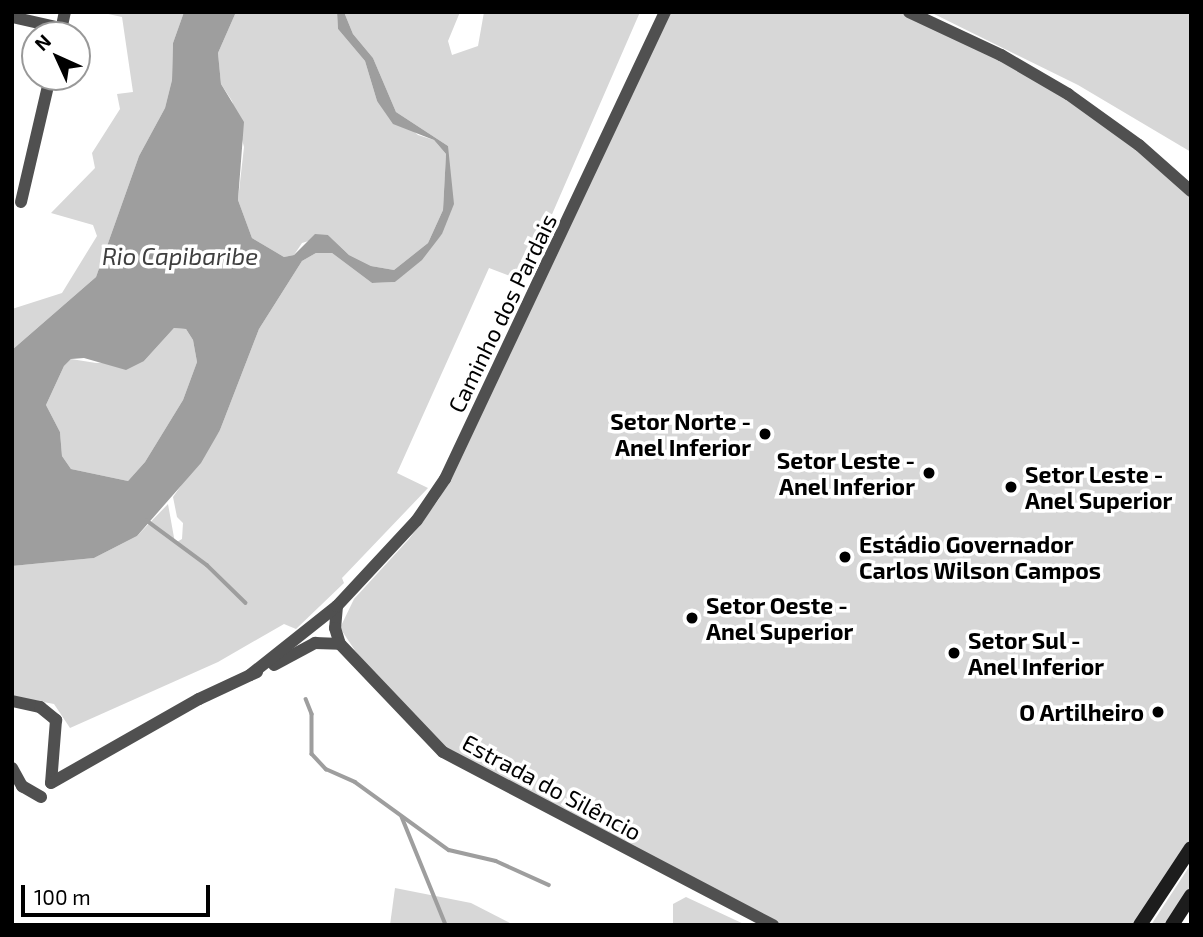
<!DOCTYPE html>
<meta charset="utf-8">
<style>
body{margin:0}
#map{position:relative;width:1203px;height:937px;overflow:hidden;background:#fff;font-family:"Exo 2",sans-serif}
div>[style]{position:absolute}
.green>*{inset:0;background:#d7d7d7}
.water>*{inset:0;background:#9e9e9e}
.stream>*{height:3.5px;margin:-1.75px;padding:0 1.75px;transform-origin:1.75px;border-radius:1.75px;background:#9e9e9e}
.minor>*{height:12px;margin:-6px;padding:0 6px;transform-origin:6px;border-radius:6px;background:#505050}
.secondary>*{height:14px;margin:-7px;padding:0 7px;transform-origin:7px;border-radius:7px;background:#1d1d1d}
.dots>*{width:19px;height:19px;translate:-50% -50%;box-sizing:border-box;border:4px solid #fff;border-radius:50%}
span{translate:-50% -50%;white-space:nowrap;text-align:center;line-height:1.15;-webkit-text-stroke:7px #fff;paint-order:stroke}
.street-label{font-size:23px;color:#000}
.poi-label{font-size:23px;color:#000;font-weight:700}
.right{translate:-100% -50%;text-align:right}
.left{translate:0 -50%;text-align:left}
.water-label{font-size:24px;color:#3f3f3f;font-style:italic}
.frame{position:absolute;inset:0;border:14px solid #000;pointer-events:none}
.north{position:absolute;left:21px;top:21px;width:70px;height:70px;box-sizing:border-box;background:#fff;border:2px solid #999;border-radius:50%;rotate:315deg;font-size:19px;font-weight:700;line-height:28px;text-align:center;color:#000}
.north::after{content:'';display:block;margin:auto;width:24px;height:32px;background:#000;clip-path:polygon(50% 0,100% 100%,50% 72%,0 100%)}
.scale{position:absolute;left:21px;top:885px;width:189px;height:32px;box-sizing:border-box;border:4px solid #000;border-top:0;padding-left:9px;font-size:21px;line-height:24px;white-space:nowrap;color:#000;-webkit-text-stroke:5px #fff;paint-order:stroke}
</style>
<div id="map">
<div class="green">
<i style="clip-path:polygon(99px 12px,184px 12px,173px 43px,172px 80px,165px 108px,139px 156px,96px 277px,12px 350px,12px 309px,62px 293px,97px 236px,93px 225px,51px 213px,95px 168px,92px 153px,120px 109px,117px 94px,133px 92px,122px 17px)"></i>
<i style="clip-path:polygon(236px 12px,337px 12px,338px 29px,365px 61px,377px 101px,418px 135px,434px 140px,446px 154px,443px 210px,428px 243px,394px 270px,371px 266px,349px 255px,328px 235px,302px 243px,294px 255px,284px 257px,252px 238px,238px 200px,244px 147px,232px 101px,221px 84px,218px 53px)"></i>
<i style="clip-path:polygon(344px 12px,460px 12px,448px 41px,452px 55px,478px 46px,484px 12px,640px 12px,523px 281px,489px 268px,397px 473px,428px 488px,342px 578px,344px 583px,296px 629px,284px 624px,218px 662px,70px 728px,54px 704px,12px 696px,12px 566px,94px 558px,137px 536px,168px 504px,175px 543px,182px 539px,183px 523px,177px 517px,173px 497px,220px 430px,259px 329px,302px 261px,316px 253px,332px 253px,372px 283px,395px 282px,442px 234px,448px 146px,396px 112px,373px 58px,353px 34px)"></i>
<i style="clip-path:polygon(665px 12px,909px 12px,1068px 94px,1191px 191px,1191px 848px,1140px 925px,773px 925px,462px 765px,370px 673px,340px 628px,354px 599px,409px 539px,439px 499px)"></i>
<i style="clip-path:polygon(930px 12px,1191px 12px,1191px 152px,1078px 85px)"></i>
<i style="clip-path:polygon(174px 328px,186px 329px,193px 340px,197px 362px,183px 400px,145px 462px,128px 481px,71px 469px,62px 456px,60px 432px,46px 405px,64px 366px,71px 359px,96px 363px,144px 361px)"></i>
<i style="clip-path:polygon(1191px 864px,1191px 890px,1168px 925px,1151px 925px)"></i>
<i style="clip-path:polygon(395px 888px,471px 903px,514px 925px,390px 925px)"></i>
<i style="clip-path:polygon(686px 897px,746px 925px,673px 925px,673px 904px)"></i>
</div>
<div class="water">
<i style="clip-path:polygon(evenodd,184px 12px,236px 12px,218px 53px,221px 84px,244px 122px,238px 200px,252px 238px,284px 257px,294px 255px,315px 234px,328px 235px,349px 255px,371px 266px,394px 270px,428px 243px,443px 210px,446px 154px,434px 140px,393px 124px,377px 101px,365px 61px,338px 29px,337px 12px,344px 12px,353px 34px,373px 58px,396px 112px,448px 146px,454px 204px,442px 234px,422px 260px,395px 282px,372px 283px,332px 253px,316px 253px,302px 261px,259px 329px,220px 430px,201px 463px,137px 536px,94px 558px,12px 566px,12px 350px,96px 277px,139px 156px,165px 108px,172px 80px,173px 43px,184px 12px,174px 328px,186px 329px,193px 340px,197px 362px,183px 400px,145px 462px,128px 481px,71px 469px,62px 456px,60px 432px,46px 405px,64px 366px,71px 359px,84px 358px,126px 370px,144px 361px,174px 328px)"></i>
</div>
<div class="stream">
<i style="left:146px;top:520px;width:76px;rotate:36.4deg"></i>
<i style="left:207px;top:565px;width:54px;rotate:44.3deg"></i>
<i style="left:306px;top:699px;width:16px;rotate:68deg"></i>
<i style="left:312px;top:714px;width:40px;rotate:90deg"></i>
<i style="left:312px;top:754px;width:21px;rotate:47deg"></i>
<i style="left:326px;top:769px;width:32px;rotate:24deg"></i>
<i style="left:355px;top:782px;width:116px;rotate:35.9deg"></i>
<i style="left:449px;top:850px;width:48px;rotate:13.2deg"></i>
<i style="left:496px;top:861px;width:58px;rotate:24.4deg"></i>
<i style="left:402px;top:817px;width:117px;rotate:67.8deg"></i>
</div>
<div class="minor">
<i style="left:909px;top:12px;width:102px;rotate:25.1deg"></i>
<i style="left:1001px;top:55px;width:78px;rotate:30.2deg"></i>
<i style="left:1068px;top:94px;width:87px;rotate:35.7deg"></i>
<i style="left:1139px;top:145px;width:69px;rotate:41.5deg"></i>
<i style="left:12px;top:17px;width:50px;rotate:12.7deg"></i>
<i style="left:60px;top:35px;width:24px;rotate:-78deg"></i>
<i style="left:21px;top:202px;width:128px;rotate:-76.9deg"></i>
<i style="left:337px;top:606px;width:22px;rotate:95deg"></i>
<i style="left:335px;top:628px;width:17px;rotate:73deg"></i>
<i style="left:340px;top:644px;width:149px;rotate:46.4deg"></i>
<i style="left:443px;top:752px;width:373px;rotate:27.7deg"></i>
<i style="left:274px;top:665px;width:47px;rotate:-28.2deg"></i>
<i style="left:315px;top:643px;width:25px;rotate:2deg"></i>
<i style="left:250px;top:675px;width:111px;rotate:-38.4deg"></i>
<i style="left:337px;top:606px;width:117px;rotate:-47.1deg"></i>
<i style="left:417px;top:520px;width:50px;rotate:-55.7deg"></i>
<i style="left:445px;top:479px;width:516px;rotate:-64.78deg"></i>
<i style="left:12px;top:701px;width:29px;rotate:12deg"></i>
<i style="left:40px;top:707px;width:21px;rotate:39deg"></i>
<i style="left:56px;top:720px;width:63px;rotate:94.5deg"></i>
<i style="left:12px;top:768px;width:21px;rotate:61deg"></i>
<i style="left:22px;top:786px;width:22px;rotate:30deg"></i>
<i style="left:51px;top:783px;width:170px;rotate:-29.6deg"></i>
<i style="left:199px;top:699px;width:64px;rotate:-25deg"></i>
</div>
<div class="secondary">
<i style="left:1140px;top:925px;width:92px;rotate:-56.5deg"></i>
<i style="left:1172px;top:925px;width:35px;rotate:-57deg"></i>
</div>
<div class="dots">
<i style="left:765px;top:434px;background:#000"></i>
<i style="left:929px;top:473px;background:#000"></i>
<i style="left:1011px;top:487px;background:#000"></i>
<i style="left:845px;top:557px;background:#000"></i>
<i style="left:692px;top:618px;background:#000"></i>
<i style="left:954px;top:653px;background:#000"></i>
<i style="left:1158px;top:712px;background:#000"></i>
</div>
<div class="street-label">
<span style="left:502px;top:313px;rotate:-64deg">Caminho dos Pardais</span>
<span style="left:552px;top:787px;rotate:28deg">Estrada do Silêncio</span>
</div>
<div class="poi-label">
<span class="right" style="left:751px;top:434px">Setor Norte -<br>Anel Inferior</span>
<span class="right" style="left:915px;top:473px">Setor Leste -<br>Anel Inferior</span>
<span class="left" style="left:1025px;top:487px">Setor Leste -<br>Anel Superior</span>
<span class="left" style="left:859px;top:557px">Estádio Governador<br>Carlos Wilson Campos</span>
<span class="left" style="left:706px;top:618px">Setor Oeste -<br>Anel Superior</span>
<span class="left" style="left:968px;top:653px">Setor Sul -<br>Anel Inferior</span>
<span class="right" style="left:1144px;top:712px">O Artilheiro</span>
</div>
<div class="water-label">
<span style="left:180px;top:256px">Rio Capibaribe</span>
</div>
<div class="frame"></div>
<div class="north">N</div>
<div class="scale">100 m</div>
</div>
